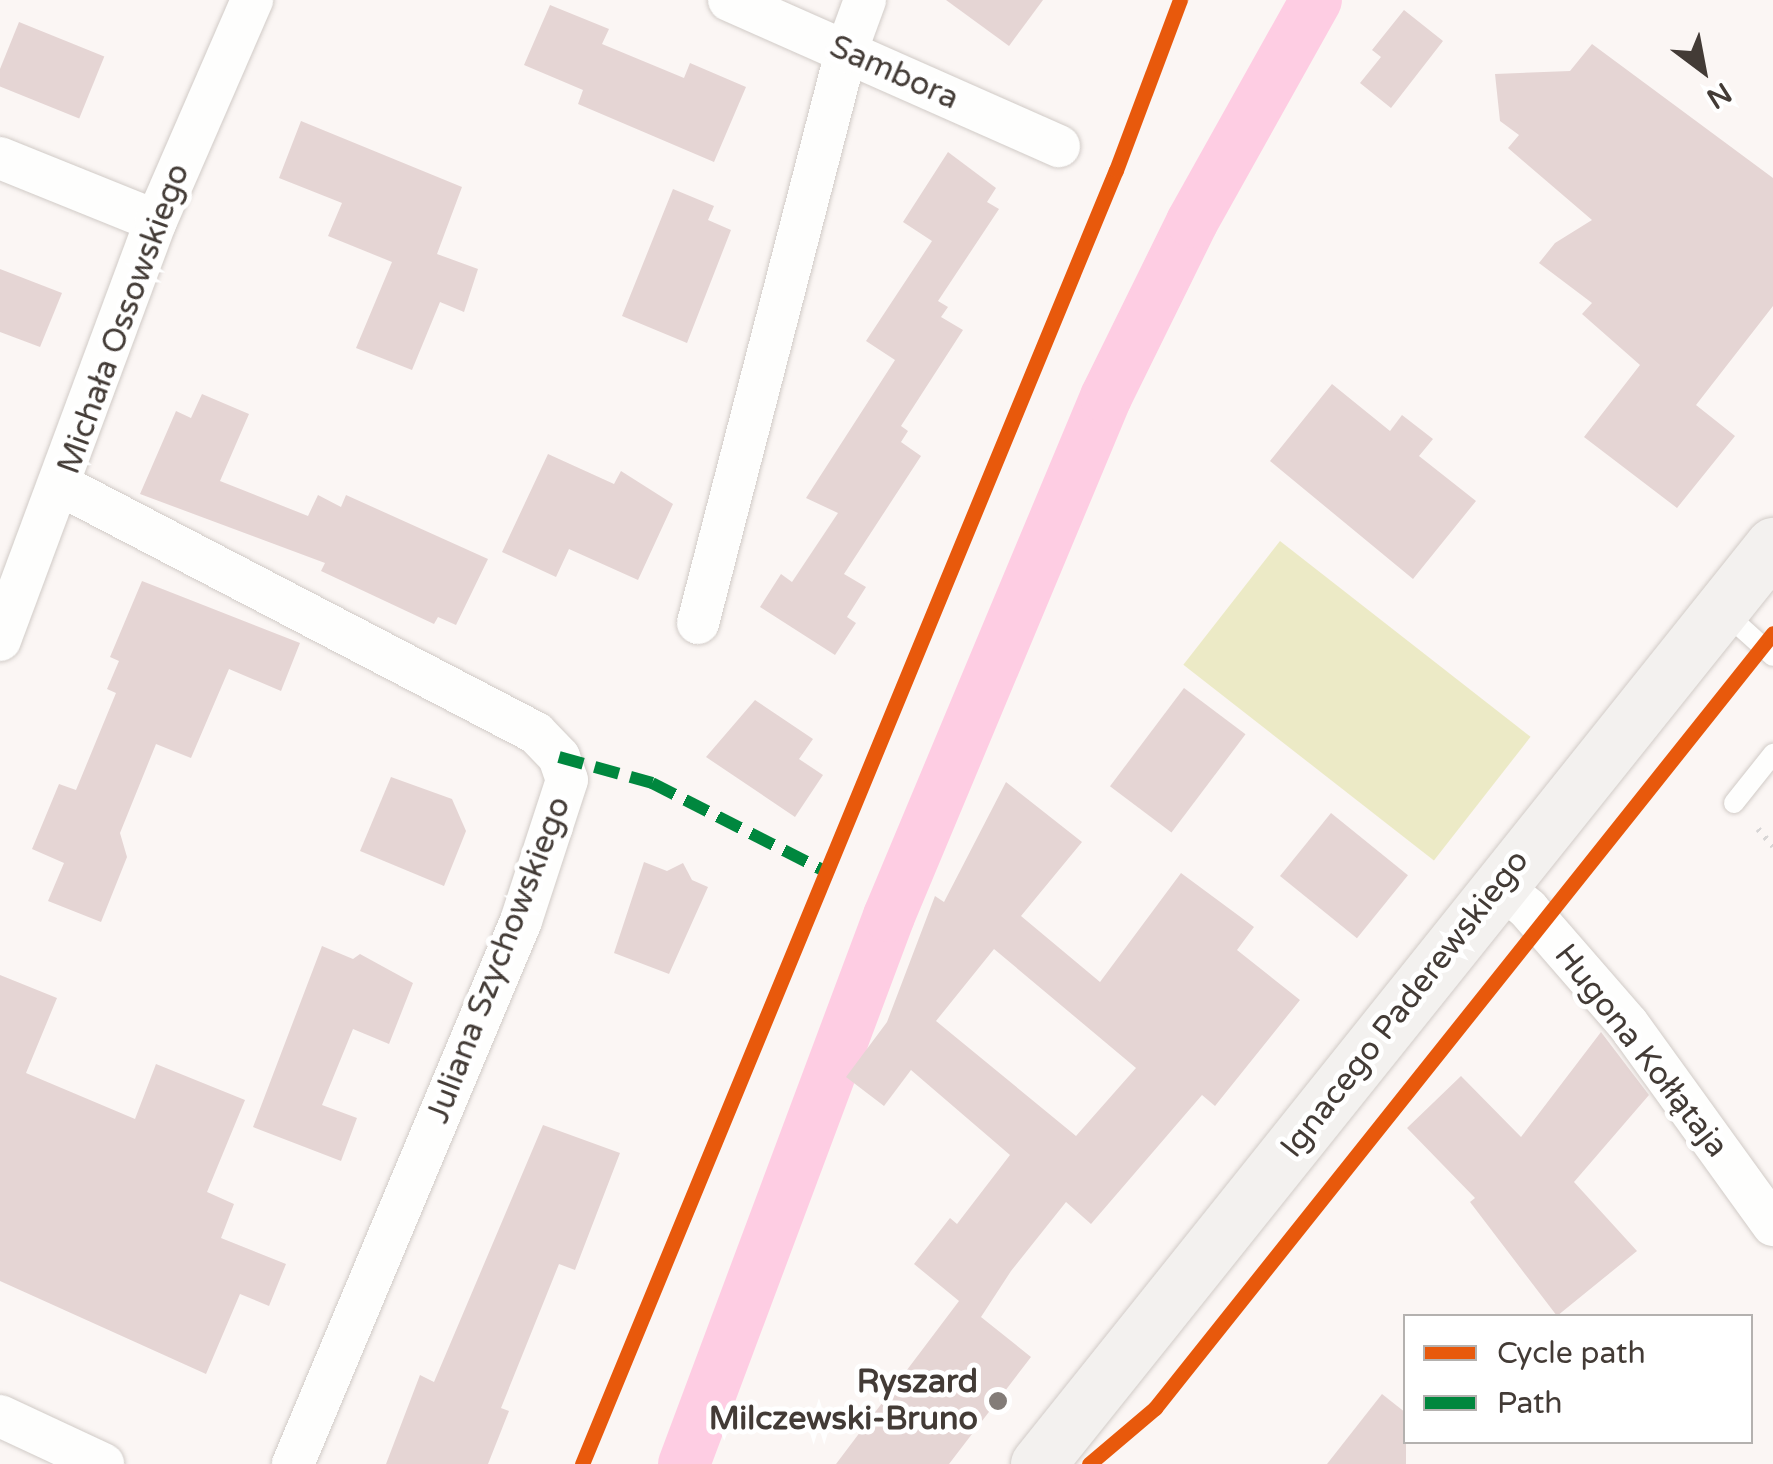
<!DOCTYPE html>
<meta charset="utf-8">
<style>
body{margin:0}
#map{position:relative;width:1773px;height:1464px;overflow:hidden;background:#fbf6f4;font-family:"Varela Round",sans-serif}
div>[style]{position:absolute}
.green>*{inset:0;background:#eceac6;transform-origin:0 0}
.canal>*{height:52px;margin:-26px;padding:0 26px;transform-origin:26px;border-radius:26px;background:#fecde3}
.building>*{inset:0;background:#e5d5d4;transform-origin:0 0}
.path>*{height:6px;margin-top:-3px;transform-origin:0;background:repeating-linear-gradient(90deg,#d8d6d6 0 2.5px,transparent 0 10.5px)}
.roads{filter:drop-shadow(0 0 2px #d1cbc7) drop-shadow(0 0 2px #d1cbc7)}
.service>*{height:20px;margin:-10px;padding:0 10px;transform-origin:10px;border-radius:10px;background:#fefefd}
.minor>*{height:42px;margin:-21px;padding:0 21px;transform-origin:21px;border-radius:21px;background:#fefefd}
.secondary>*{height:55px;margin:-27.5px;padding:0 27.5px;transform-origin:27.5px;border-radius:27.5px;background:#f3f1ef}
.quiet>*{height:12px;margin-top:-6px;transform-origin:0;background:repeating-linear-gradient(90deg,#00873e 0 25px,transparent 0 37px)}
.cycleway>*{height:15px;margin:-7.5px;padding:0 7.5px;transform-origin:7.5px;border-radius:7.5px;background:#e8590c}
.dots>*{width:28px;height:28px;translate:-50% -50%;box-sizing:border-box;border:5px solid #fff;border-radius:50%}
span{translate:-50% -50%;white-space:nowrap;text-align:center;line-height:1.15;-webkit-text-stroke:10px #fff;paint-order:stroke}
.street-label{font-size:32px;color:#433b36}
.poi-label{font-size:32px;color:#433b36;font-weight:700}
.right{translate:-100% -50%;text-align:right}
.legend{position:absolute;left:1403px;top:1314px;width:350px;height:130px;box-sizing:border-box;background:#fff;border:2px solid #b4b1af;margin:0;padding:12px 18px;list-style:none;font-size:30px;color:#433b36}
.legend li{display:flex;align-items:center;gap:20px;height:50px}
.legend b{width:50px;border:2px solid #b4b1af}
.north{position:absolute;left:1653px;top:20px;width:100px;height:100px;-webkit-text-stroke:8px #fff;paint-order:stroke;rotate:148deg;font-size:28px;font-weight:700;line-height:40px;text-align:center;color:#433b36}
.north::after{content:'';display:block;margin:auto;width:35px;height:45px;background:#433b36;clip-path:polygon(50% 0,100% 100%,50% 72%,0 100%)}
</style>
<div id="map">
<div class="green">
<i style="left:1280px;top:541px;width:318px;height:157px;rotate:38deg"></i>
</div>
<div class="canal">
<i style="left:684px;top:1464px;width:585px;rotate:-69.49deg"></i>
<i style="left:889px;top:916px;width:563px;rotate:-67.31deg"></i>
<i style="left:1106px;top:397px;width:195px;rotate:-63.8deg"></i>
<i style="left:1192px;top:222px;width:254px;rotate:-60.8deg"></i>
</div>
<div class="building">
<i style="clip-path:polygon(946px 0,1043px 0,1009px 46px)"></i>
<i style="clip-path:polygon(550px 5px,609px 29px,602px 44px,684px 78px,690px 63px,746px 87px,714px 162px,578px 104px,583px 90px,524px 65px)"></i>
<i style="clip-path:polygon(1404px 10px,1443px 41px,1391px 108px,1360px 83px,1381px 57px,1372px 50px)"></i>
<i style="left:19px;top:22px;width:92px;height:67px;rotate:22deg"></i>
<i style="clip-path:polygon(1592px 44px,1773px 178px,1773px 306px,1696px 405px,1735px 436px,1677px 508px,1584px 437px,1640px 365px,1582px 314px,1592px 303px,1539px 263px,1555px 243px,1592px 220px,1508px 148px,1519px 135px,1500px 121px,1495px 74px,1570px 71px)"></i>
<i style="clip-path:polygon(301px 121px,462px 187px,437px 254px,478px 269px,464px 312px,440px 302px,412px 370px,356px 348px,392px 262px,328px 236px,342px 203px,279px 178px)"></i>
<i style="clip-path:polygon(948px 152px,996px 188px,987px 202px,999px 209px,938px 301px,948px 307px,941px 317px,963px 330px,901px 426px,908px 431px,901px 442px,921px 456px,844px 574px,866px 587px,847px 617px,856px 623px,835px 655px,760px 607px,781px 574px,792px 582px,838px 513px,806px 498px,895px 360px,866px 341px,932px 241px,903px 222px)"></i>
<i style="clip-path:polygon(673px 189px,714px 206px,708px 220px,731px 230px,687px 343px,622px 316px)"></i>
<i style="clip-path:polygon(0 269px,62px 293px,40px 347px,0 332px)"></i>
<i style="clip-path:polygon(1332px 384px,1390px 431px,1402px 415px,1433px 439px,1419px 456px,1476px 501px,1413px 579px,1270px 461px)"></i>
<i style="clip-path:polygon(202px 394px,249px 414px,220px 481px,308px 516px,318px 495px,341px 507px,346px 495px,488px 559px,456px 625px,438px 617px,434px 624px,321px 571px,325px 563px,140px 494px,176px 411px,191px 418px)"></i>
<i style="clip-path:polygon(548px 454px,614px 484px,621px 471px,673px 504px,638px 580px,569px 549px,556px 577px,502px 552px)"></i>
<i style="clip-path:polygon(142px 581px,300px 643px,281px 691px,229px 669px,191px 758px,156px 744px,120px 833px,127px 857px,101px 922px,48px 901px,64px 863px,32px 849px,59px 784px,76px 790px,116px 693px,107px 689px,119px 661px,110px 657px)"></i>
<i style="left:1184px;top:688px;width:77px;height:123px;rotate:37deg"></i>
<i style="clip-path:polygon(755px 700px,813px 739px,799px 759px,823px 775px,795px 817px,706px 757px)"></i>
<i style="clip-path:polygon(391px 777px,452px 799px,466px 831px,444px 886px,360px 851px)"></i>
<i style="clip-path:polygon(evenodd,1006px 782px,1082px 842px,1021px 916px,1100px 982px,1181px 873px,1254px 927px,1237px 950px,1300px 1000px,1215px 1106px,1202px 1095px,1091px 1224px,1066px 1202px,1011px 1271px,981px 1317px,1031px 1357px,949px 1464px,836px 1464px,959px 1301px,914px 1264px,950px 1218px,957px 1224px,1010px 1155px,911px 1070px,884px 1106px,846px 1077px,887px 1022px,935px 896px,944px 902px,1006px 782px,994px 949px,1136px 1068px,1076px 1136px,936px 1021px,994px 949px)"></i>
<i style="left:1331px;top:813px;width:99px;height:81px;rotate:39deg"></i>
<i style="clip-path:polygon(644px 862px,667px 871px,683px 863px,692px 880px,708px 887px,669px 974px,614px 953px)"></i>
<i style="clip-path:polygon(322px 946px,353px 959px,360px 954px,413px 983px,389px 1044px,353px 1029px,322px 1105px,357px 1118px,341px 1161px,253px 1127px)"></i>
<i style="clip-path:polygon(0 975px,57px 998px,26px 1073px,135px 1119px,156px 1064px,245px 1100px,207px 1192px,234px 1204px,221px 1238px,286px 1264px,269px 1306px,240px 1294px,206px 1374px,0 1281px)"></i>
<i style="clip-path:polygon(1601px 1032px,1649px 1095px,1574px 1182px,1637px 1251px,1557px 1316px,1470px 1202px,1475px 1198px,1407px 1128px,1461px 1076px,1521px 1137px)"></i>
<i style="clip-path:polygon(543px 1125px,620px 1153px,575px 1270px,559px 1264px,501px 1408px,509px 1411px,488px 1464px,386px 1464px,420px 1375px,434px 1382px)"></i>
<i style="clip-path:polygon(1382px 1394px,1406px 1413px,1406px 1464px,1327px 1464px)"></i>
</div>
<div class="path">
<i style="left:1758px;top:829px;width:23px;rotate:49deg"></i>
</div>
<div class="roads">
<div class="service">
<i style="left:1723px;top:611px;width:67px;rotate:42deg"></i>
<i style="left:1734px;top:803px;width:63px;rotate:-51.5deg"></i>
</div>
<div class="minor">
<i style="left:729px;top:0;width:361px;rotate:23.9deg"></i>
<i style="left:0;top:158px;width:168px;rotate:22deg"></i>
<i style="left:62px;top:486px;width:534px;rotate:27.52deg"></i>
<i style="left:536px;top:733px;width:33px;rotate:46deg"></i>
<i style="left:559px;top:757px;width:24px;rotate:71deg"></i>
<i style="left:567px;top:780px;width:148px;rotate:108.1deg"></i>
<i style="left:521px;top:921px;width:589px;rotate:112.78deg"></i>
<i style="left:698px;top:623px;width:590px;rotate:-75.47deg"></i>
<i style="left:846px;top:52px;width:55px;rotate:-69.9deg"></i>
<i style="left:0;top:640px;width:447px;rotate:-69.6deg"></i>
<i style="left:156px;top:221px;width:241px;rotate:-66.5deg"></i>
<i style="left:1499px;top:886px;width:37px;rotate:38deg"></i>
<i style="left:1528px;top:909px;width:152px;rotate:49deg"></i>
<i style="left:1628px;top:1024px;width:248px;rotate:54.2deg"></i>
<i style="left:0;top:1416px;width:114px;rotate:25deg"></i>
</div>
<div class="secondary">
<i style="left:1038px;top:1464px;width:1177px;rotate:-51.35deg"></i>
</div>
</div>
<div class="quiet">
<i style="left:559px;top:757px;width:97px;rotate:15.6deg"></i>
<i style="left:652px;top:783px;width:199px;rotate:27deg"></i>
</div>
<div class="cycleway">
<i style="left:582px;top:1464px;width:1400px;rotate:-67.58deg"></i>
<i style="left:1116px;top:170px;width:182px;rotate:-69.4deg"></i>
<i style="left:1089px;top:1464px;width:87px;rotate:-40.3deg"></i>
<i style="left:1155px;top:1408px;width:991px;rotate:-51.43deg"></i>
</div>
<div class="dots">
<i style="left:998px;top:1401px;background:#837c78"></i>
</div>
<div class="street-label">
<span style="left:894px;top:73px;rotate:24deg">Sambora</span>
<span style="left:124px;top:319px;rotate:-70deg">Michała Ossowskiego</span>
<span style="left:499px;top:960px;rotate:-69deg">Juliana Szychowskiego</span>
<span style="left:1405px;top:1004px;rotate:-52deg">Ignacego Paderewskiego</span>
<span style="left:1641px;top:1051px;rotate:52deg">Hugona Kołłątaja</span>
</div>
<div class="poi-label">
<span class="right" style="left:978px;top:1401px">Ryszard<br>Milczewski-Bruno</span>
</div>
<ul class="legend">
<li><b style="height:12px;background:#e8590c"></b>Cycle path</li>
<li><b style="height:12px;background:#00873e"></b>Path</li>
</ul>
<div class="north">N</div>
</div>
